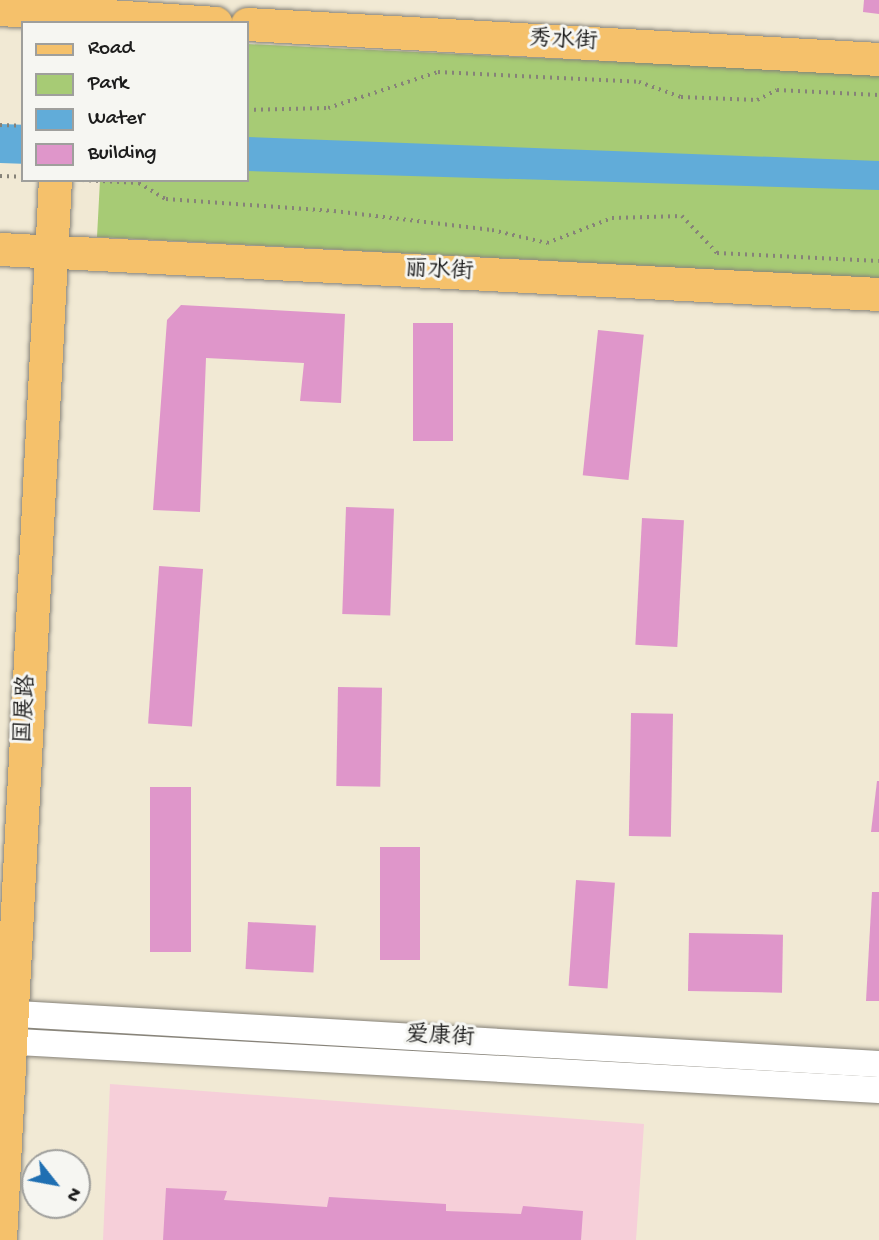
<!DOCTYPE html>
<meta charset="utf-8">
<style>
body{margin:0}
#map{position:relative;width:879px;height:1240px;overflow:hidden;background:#f1e9d4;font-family:"Gochi Hand","LXGW WenKai TC",sans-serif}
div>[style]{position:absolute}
.built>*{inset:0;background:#f6cfd9}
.green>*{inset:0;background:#a7cb75}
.water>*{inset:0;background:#61acd9;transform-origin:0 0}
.building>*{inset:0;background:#df96ca;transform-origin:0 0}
.path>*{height:3.5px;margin-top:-1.75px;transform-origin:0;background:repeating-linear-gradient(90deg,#868278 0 2px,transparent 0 7px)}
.roads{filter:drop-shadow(0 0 2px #868278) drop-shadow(0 0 2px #868278)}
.minor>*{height:26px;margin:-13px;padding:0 13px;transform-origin:13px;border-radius:13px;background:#fff}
.major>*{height:33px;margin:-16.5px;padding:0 16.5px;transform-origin:16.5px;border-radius:16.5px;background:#f5c16b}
span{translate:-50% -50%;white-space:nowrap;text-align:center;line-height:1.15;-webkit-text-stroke:6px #f6f6f2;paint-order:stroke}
.street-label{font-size:23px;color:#1c1c1c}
.legend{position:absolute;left:21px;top:21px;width:228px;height:161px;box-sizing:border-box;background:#f6f6f2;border:2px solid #9f9f9c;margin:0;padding:9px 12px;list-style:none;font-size:21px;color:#1c1c1c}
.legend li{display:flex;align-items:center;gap:14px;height:35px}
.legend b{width:35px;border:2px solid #9f9f9c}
.north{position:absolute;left:21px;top:1149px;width:70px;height:70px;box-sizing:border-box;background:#f6f6f2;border:2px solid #9f9f9c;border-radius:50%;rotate:121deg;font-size:19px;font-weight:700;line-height:28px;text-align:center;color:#1c1c1c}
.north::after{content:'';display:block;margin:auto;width:24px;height:32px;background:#1f6fb2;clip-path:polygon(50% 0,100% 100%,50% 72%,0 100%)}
</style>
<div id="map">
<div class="built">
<i style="clip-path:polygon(110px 1084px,644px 1124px,636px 1240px,103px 1240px)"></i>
</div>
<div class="green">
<i style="clip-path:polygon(247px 44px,879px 74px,879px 278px,97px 237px,100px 180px,247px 180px)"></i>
</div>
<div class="water">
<i style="left:0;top:124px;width:23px;height:39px;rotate:2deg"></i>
<i style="clip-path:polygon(247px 137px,879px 161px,879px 190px,247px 171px)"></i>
</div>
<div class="building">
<i style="clip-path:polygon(864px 0,879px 0,879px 14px,863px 12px)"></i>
<i style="clip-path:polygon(181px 305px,345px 314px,341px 403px,300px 401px,304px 363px,206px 358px,200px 512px,153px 510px,167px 320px)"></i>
<i style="left:413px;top:323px;width:40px;height:118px"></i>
<i style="left:598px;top:330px;width:46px;height:146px;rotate:6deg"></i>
<i style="left:346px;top:507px;width:48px;height:107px;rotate:2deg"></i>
<i style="left:642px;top:518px;width:42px;height:127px;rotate:3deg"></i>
<i style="left:203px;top:569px;width:158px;height:44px;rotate:94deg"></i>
<i style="left:338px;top:687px;width:44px;height:99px;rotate:1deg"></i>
<i style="left:631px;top:713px;width:42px;height:123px;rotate:1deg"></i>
<i style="clip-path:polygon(877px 781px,879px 781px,879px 832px,871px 832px)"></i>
<i style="left:150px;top:787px;width:41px;height:165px"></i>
<i style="left:380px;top:847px;width:40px;height:113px"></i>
<i style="left:576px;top:880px;width:39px;height:106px;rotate:4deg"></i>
<i style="clip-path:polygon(872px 892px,879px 892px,879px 1001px,866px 1001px)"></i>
<i style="left:248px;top:922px;width:68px;height:47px;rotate:3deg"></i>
<i style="left:689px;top:933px;width:94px;height:58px;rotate:1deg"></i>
<i style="clip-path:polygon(166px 1188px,227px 1191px,224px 1200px,327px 1207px,329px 1197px,446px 1204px,446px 1211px,521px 1214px,523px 1206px,583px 1211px,581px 1240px,163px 1240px)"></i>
</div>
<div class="path">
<i style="left:247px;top:110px;width:81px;rotate:-1.4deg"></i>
<i style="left:328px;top:108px;width:116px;rotate:-18.1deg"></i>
<i style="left:438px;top:72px;width:201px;rotate:2.8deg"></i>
<i style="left:639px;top:82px;width:45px;rotate:19.7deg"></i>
<i style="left:681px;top:97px;width:76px;rotate:2.3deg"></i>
<i style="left:757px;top:100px;width:22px;rotate:-27deg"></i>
<i style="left:777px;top:90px;width:102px;rotate:2.8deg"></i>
<i style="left:0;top:125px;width:23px;rotate:2deg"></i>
<i style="left:0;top:176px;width:23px;rotate:2deg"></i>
<i style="left:82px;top:180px;width:57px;rotate:3deg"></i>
<i style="left:139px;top:183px;width:31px;rotate:31deg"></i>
<i style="left:166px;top:199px;width:168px;rotate:4.1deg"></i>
<i style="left:334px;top:211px;width:159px;rotate:6.9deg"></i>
<i style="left:492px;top:230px;width:57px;rotate:13.3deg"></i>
<i style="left:547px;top:243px;width:70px;rotate:-21deg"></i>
<i style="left:612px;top:218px;width:70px;rotate:-1.6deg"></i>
<i style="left:682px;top:216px;width:51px;rotate:46.6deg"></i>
<i style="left:717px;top:253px;width:162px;rotate:2.8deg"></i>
</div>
<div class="roads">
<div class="minor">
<i style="left:0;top:1013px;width:880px;rotate:3.32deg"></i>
<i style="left:0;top:1041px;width:880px;rotate:3.19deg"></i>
</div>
<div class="major">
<i style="left:0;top:9px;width:216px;rotate:3.7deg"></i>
<i style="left:247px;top:24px;width:633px;rotate:3.17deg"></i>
<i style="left:0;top:249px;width:880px;rotate:2.93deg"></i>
<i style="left:0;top:1239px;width:1060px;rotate:-87.03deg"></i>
</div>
</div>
<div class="street-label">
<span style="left:563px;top:42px;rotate:3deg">秀水街</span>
<span style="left:439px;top:272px;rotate:3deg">丽水街</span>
<span style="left:27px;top:709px;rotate:-87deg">国展路</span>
<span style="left:440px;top:1038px;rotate:3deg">爱康街</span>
</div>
<ul class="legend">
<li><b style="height:9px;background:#f5c16b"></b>Road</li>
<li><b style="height:19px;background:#a7cb75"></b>Park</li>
<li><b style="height:19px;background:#61acd9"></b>Water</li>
<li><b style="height:19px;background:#df96ca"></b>Building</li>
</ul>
<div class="north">N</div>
</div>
